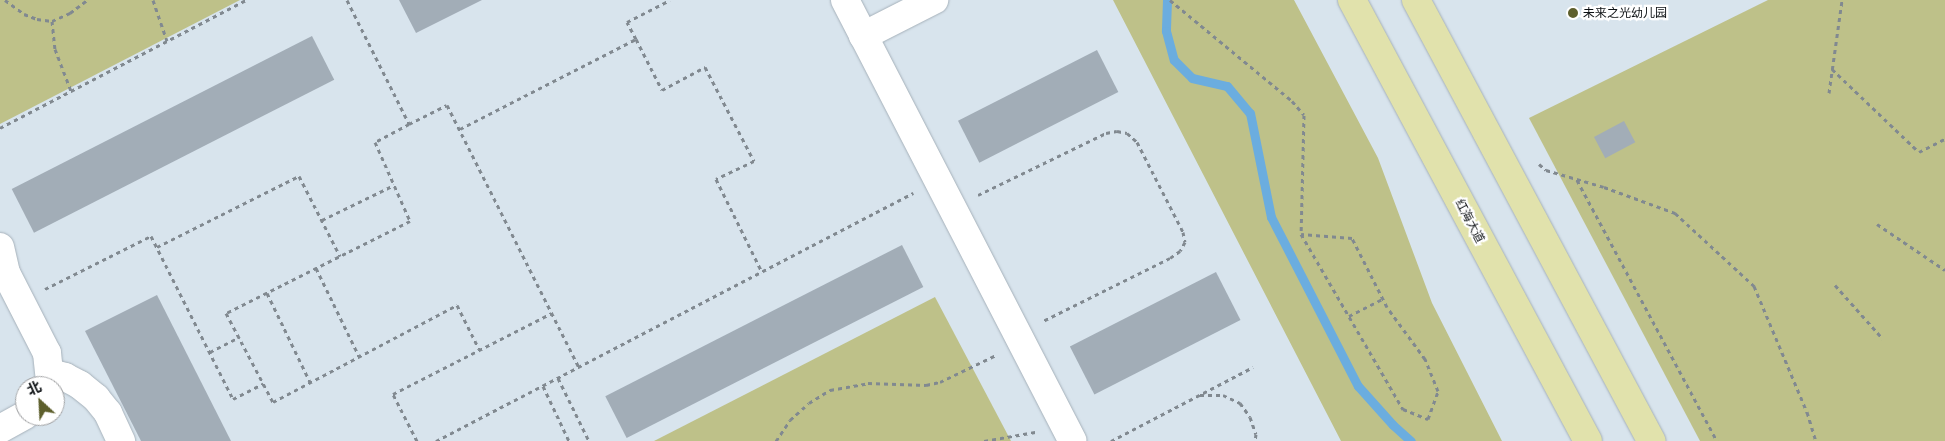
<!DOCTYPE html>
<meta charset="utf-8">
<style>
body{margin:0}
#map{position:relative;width:1945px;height:441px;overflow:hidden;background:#d8e4ed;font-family:Barlow,"Noto Sans SC",sans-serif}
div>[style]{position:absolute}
.green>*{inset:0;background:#bec189}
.stream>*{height:9px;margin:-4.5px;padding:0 4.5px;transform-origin:4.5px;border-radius:4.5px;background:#6baddf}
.building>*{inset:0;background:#a2adb7;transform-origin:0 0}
.path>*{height:3px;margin-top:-1.5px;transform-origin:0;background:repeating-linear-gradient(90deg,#818990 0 4px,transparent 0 8px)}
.roads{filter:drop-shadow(0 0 1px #a6b1ba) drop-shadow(0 0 1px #a6b1ba)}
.minor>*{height:28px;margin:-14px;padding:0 14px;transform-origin:14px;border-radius:14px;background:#fff}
.major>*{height:28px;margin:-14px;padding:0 14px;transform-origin:14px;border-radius:14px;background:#e1e2ac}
.dots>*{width:14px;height:14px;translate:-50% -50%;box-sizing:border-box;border:2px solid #fff;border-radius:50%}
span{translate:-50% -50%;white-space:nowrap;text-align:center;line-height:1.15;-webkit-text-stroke:4.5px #fff;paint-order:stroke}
.poi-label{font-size:12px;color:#0c1013}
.left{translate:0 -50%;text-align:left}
.street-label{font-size:12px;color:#0c1013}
.north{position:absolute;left:15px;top:376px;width:50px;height:50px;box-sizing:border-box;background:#fff;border:1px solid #9e9fa1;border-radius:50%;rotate:335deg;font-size:14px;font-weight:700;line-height:20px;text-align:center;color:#0c1013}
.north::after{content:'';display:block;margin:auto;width:18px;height:22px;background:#5d5f2c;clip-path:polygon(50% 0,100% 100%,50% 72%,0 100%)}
</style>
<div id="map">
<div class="green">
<i style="clip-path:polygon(0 0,240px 0,0 124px)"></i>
<i style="clip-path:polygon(1113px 0,1294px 0,1378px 158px,1432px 303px,1502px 441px,1341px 441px)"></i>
<i style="clip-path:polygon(1768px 0,1945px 0,1945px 441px,1700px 441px,1529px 118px)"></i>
<i style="clip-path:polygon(935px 297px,1011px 441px,654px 441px)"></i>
</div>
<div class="stream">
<i style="left:1167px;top:0;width:31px;rotate:92deg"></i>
<i style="left:1166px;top:31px;width:30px;rotate:75deg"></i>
<i style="left:1174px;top:60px;width:25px;rotate:45deg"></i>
<i style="left:1192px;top:78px;width:36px;rotate:13deg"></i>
<i style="left:1227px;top:86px;width:35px;rotate:50deg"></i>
<i style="left:1250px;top:113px;width:106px;rotate:78.6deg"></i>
<i style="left:1271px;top:217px;width:190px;rotate:62.8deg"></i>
<i style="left:1358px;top:386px;width:52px;rotate:48.1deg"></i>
<i style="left:1393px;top:425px;width:24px;rotate:42deg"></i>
</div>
<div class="building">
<i style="clip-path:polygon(399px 0,482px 0,416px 33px)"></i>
<i style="left:312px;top:36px;width:49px;height:337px;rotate:63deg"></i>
<i style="left:1097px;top:50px;width:47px;height:156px;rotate:63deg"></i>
<i style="left:1624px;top:121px;width:24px;height:34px;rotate:62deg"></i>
<i style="left:902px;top:245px;width:47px;height:333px;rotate:63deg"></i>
<i style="left:1216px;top:272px;width:54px;height:164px;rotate:63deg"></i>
<i style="clip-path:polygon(157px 295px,231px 441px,141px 441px,85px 331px)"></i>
</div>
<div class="path">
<i style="left:5px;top:0;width:24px;rotate:36deg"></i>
<i style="left:24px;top:14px;width:14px;rotate:21deg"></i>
<i style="left:37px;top:19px;width:15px;rotate:8deg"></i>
<i style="left:52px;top:21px;width:20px;rotate:-24deg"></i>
<i style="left:70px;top:13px;width:21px;rotate:-37deg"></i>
<i style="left:153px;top:0;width:43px;rotate:71.1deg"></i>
<i style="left:347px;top:0;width:139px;rotate:63.4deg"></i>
<i style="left:409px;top:124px;width:38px;rotate:152deg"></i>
<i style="left:375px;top:142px;width:86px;rotate:66.1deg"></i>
<i style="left:410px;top:221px;width:206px;rotate:153.4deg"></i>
<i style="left:226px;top:313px;width:101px;rotate:62.2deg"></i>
<i style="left:273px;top:402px;width:208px;rotate:-27.8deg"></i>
<i style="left:457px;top:305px;width:49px;rotate:63.4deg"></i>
<i style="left:1170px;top:0;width:158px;rotate:39.6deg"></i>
<i style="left:1292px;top:101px;width:18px;rotate:49deg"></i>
<i style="left:1304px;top:115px;width:119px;rotate:91.4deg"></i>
<i style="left:1301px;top:234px;width:203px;rotate:59.8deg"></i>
<i style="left:1403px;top:409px;width:27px;rotate:22deg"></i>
<i style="left:1428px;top:419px;width:30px;rotate:-70deg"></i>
<i style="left:1438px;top:391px;width:35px;rotate:-112deg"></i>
<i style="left:1425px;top:359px;width:64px;rotate:-126.2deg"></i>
<i style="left:1387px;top:307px;width:77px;rotate:-116.9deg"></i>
<i style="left:1352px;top:238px;width:51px;rotate:-175.5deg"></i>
<i style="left:52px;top:21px;width:28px;rotate:84deg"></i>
<i style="left:55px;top:49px;width:45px;rotate:69.1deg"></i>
<i style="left:636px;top:39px;width:57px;rotate:63deg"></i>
<i style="left:662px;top:90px;width:49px;rotate:-28.1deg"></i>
<i style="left:705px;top:67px;width:106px;rotate:62.5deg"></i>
<i style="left:754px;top:161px;width:42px;rotate:154.7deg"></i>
<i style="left:716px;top:179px;width:104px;rotate:63.7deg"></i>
<i style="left:1832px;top:69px;width:120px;rotate:43.7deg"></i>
<i style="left:1919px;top:152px;width:29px;rotate:-27deg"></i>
<i style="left:1829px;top:93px;width:94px;rotate:-82deg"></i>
<i style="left:409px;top:124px;width:42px;rotate:-26.6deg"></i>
<i style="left:447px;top:105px;width:293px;rotate:63.3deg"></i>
<i style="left:0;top:128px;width:277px;rotate:-27.5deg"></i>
<i style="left:460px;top:129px;width:198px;rotate:-27.1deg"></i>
<i style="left:636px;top:39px;width:19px;rotate:-118deg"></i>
<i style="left:627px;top:22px;width:48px;rotate:-27.1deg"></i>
<i style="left:1539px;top:164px;width:9px;rotate:41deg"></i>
<i style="left:1546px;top:170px;width:60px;rotate:16.3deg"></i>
<i style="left:1604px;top:187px;width:76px;rotate:20.1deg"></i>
<i style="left:1675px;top:213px;width:108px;rotate:42.7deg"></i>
<i style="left:1754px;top:286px;width:137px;rotate:67.2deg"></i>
<i style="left:1807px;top:412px;width:30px;rotate:73deg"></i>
<i style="left:1577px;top:180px;width:296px;rotate:61.8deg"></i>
<i style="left:978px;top:195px;width:142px;rotate:-25.8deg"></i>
<i style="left:1106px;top:133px;width:11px;rotate:-10deg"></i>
<i style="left:1117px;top:131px;width:10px;rotate:11deg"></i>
<i style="left:1127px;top:133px;width:13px;rotate:42deg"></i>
<i style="left:1137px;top:142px;width:101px;rotate:62.9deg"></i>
<i style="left:1183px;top:232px;width:10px;rotate:79deg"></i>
<i style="left:1185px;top:242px;width:10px;rotate:119deg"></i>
<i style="left:1180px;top:251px;width:12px;rotate:145deg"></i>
<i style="left:1170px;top:258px;width:142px;rotate:153.6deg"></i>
<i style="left:322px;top:220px;width:80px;rotate:-25.9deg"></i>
<i style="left:1877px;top:224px;width:82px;rotate:34.1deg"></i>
<i style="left:157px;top:247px;width:159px;rotate:-26.6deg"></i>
<i style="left:299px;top:176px;width:90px;rotate:62.9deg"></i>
<i style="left:316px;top:268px;width:98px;rotate:64deg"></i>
<i style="left:1835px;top:285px;width:72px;rotate:48.4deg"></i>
<i style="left:45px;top:289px;width:119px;rotate:-26.6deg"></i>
<i style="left:151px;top:236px;width:182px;rotate:63.3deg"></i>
<i style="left:233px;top:399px;width:34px;rotate:-27deg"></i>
<i style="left:267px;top:293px;width:99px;rotate:64.2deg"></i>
<i style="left:1349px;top:316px;width:38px;rotate:-27deg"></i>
<i style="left:210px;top:352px;width:33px;rotate:-27deg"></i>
<i style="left:558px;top:378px;width:70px;rotate:63.8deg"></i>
<i style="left:543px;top:386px;width:61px;rotate:64.7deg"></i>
<i style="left:1200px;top:395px;width:23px"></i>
<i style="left:1223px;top:395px;width:19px;rotate:25deg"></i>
<i style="left:1240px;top:403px;width:17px;rotate:54deg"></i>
<i style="left:1250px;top:417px;width:18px;rotate:71deg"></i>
<i style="left:1256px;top:434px;width:7px;rotate:98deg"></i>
<i style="left:417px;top:441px;width:53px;rotate:-117.1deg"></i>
<i style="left:393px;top:394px;width:178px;rotate:-27deg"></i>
<i style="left:436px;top:441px;width:538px;rotate:-27.47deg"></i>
<i style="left:776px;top:441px;width:25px;rotate:-56deg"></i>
<i style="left:790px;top:420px;width:25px;rotate:-42deg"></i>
<i style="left:809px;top:403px;width:25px;rotate:-32deg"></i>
<i style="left:830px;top:390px;width:39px;rotate:-10deg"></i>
<i style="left:868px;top:383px;width:58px;rotate:2deg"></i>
<i style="left:926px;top:385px;width:14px;rotate:-12deg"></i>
<i style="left:940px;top:382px;width:62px;rotate:-25.7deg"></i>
<i style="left:984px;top:441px;width:52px;rotate:-10deg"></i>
<i style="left:1111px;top:441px;width:160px;rotate:-27.5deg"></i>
</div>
<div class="roads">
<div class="minor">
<i style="left:845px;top:0;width:496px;rotate:62.7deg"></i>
<i style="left:863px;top:36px;width:80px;rotate:-26.9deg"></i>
<i style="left:0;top:247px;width:27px;rotate:77deg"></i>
<i style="left:6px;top:273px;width:90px;rotate:62.9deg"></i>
<i style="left:47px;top:353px;width:29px;rotate:84deg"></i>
<i style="left:50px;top:382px;width:4px;rotate:117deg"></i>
<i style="left:50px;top:373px;width:16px;rotate:15deg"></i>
<i style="left:65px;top:377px;width:17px;rotate:28deg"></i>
<i style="left:80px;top:385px;width:21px;rotate:39deg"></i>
<i style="left:96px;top:398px;width:19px;rotate:51deg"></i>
<i style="left:108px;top:413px;width:31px;rotate:65deg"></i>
<i style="left:0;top:429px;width:29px;rotate:-29deg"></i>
</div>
<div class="major">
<i style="left:1352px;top:0;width:500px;rotate:61.85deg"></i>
<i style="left:1416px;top:0;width:500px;rotate:61.9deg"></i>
</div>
</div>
<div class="dots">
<i style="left:1573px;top:13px;background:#5d5f2c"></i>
</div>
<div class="poi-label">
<span class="left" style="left:1583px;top:13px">未来之光幼儿园</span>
</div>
<div class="street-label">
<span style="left:1470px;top:221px;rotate:62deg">红海大道</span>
</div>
<div class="north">北</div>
</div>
